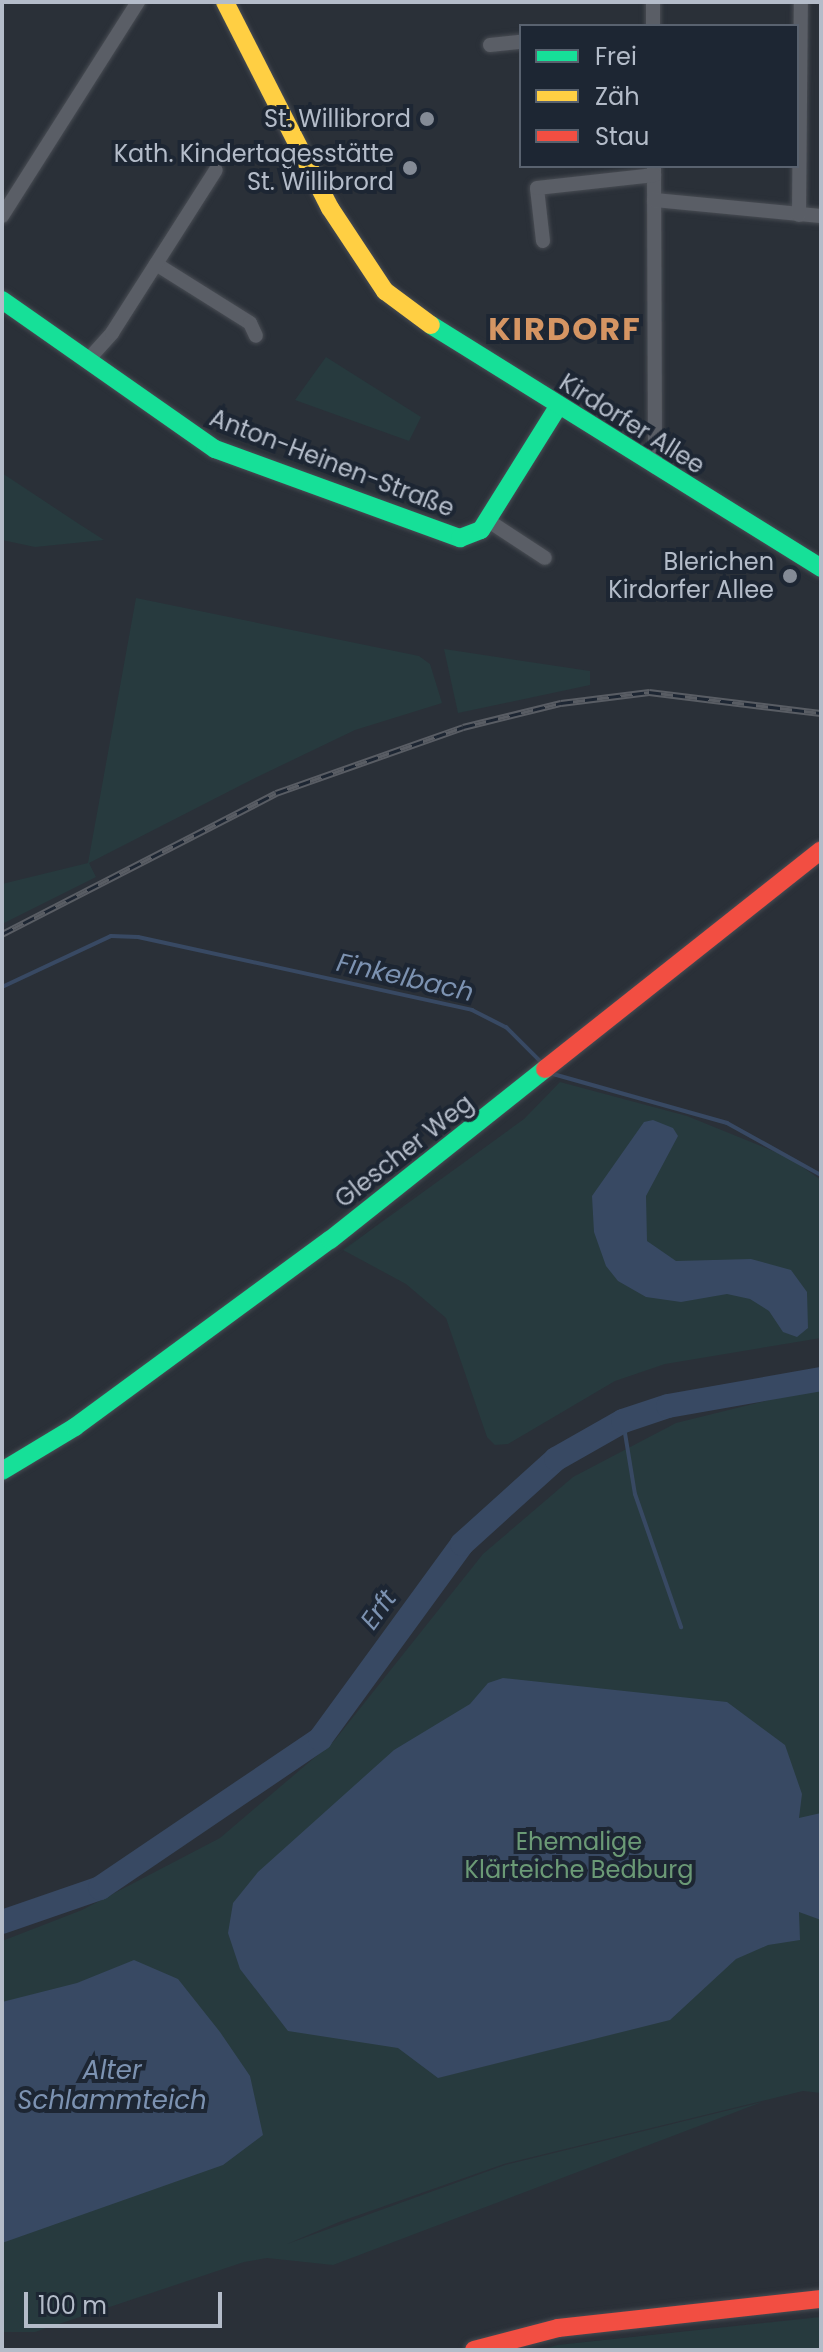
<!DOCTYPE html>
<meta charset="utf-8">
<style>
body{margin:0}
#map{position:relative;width:823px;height:2352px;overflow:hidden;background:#2a3038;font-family:Poppins,sans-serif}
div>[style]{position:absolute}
.green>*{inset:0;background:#273a3e}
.water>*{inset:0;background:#384963}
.stream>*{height:4px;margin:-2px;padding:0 2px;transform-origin:2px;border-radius:2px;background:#384963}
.river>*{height:24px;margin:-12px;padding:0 12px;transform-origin:12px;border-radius:12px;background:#384963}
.roads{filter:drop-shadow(0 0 2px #484c53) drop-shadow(0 0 2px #484c53)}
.street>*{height:14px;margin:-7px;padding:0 7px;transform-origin:7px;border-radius:7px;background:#5a5e66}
.fast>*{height:18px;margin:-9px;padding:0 9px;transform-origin:9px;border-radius:9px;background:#16e098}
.slow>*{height:18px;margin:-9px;padding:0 9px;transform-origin:9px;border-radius:9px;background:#ffcf43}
.jam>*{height:18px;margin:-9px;padding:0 9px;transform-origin:9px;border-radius:9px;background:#f24e42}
.rail>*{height:7px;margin-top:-3.5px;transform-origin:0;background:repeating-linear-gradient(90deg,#1d2633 0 12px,#595d64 0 24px);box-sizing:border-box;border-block:2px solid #595d64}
.dots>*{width:22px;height:22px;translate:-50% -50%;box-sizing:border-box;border:4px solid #1d2633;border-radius:50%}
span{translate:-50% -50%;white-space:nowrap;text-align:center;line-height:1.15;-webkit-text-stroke:8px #1d2633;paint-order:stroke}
.poi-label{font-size:24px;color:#b4bcc9}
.right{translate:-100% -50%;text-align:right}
.street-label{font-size:24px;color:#b4bcc9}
.park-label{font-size:24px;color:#6b9a76}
.water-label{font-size:26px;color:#7c92b1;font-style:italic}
.district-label{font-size:32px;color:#d59563;font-weight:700;letter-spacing:2px}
.frame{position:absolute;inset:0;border:4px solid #b4bcc9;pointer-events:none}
.legend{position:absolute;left:519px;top:24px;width:280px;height:144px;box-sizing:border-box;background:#1d2633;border:2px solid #59626f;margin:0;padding:10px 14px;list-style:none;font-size:24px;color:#b4bcc9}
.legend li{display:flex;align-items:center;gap:16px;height:40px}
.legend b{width:40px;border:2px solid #59626f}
.scale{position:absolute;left:24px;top:2292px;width:198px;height:36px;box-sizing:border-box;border:4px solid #b4bcc9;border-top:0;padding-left:10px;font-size:24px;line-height:28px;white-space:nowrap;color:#b4bcc9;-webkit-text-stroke:6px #1d2633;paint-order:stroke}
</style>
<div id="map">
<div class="green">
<i style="clip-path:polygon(326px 357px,421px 417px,409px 441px,295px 400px)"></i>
<i style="clip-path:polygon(2px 473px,79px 524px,104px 540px,35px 547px,2px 540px)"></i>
<i style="clip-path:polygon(136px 598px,419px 656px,430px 664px,442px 703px,355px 730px,255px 778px,89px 863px,96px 877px,2px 924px,2px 884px,88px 863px)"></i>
<i style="clip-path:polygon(444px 649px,590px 671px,590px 685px,458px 713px)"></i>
<i style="clip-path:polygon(560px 1082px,687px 1116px,788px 1157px,821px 1180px,821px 1338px,665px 1364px,615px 1381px,508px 1444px,495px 1445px,487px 1437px,446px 1318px,406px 1284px,343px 1250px,524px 1119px)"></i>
<i style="clip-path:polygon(810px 1390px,821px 1391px,821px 2093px,803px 2091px,504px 2164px,339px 2222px,287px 2244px,505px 2165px,762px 2102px,333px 2265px,267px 2258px,244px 2262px,35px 2332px,2px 2332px,2px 1941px,82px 1910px,220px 1838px,334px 1741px,483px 1554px,573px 1477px,676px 1423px)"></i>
<i style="clip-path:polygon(821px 2317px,821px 2350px,541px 2350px,557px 2345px)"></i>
</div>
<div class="water">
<i style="clip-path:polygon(653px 1120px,673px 1128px,678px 1136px,646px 1196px,647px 1241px,676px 1261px,751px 1259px,791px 1270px,807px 1292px,808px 1328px,797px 1337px,783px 1332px,769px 1311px,750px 1299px,727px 1294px,681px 1302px,646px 1297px,618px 1281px,606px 1266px,594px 1232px,592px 1196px,644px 1122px)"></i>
<i style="clip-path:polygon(503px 1678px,727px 1702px,785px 1745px,802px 1794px,799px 1818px,821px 1813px,821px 1920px,799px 1912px,800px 1940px,768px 1945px,736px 1959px,670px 2020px,438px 2078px,398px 2048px,288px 2031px,240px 1969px,228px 1933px,233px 1903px,258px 1872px,394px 1750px,470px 1704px,488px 1683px)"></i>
<i style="clip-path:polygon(134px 1960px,178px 1979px,220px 2032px,250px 2076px,263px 2135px,223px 2165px,2px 2243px,2px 2002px,77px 1983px)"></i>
</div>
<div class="stream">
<i style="left:2px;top:987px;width:120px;rotate:-25.1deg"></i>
<i style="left:111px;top:936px;width:27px;rotate:2deg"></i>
<i style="left:138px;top:937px;width:342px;rotate:12.3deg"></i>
<i style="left:472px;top:1010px;width:38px;rotate:27deg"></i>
<i style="left:506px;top:1027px;width:54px;rotate:45deg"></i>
<i style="left:553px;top:1074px;width:181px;rotate:15.7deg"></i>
<i style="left:727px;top:1123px;width:107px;rotate:29deg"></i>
<i style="left:623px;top:1421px;width:74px;rotate:80.7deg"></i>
<i style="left:635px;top:1494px;width:141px;rotate:70.9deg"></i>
</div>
<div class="river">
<i style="left:2px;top:1922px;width:104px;rotate:-19.1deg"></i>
<i style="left:100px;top:1888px;width:266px;rotate:-34.1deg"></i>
<i style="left:320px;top:1739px;width:241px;rotate:-53.9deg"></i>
<i style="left:462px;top:1544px;width:127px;rotate:-42.1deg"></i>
<i style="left:556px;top:1459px;width:77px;rotate:-29.6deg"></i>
<i style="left:623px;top:1421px;width:47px;rotate:-18.4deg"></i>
<i style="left:668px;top:1406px;width:155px;rotate:-10deg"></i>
</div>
<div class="roads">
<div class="street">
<i style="left:653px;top:2px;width:24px;rotate:90deg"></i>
<i style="left:490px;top:45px;width:31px;rotate:-6deg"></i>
<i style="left:654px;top:166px;width:301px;rotate:89.8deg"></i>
<i style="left:654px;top:200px;width:168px;rotate:5.5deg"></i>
<i style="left:799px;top:215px;width:213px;rotate:-89.5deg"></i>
<i style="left:2px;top:216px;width:254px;rotate:-57.6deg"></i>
<i style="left:543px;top:241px;width:53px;rotate:-96.5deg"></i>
<i style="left:537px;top:188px;width:118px;rotate:-6.3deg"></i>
<i style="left:156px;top:264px;width:111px;rotate:32.1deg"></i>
<i style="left:250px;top:323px;width:14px;rotate:65deg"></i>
<i style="left:87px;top:361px;width:38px;rotate:-48deg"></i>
<i style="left:112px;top:333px;width:193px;rotate:-57.5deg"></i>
<i style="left:487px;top:520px;width:69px;rotate:33.2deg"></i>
</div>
<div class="fast">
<i style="left:2px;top:300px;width:260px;rotate:35deg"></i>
<i style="left:215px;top:449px;width:261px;rotate:20deg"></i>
<i style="left:460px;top:538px;width:22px;rotate:-21deg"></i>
<i style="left:481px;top:530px;width:145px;rotate:-58deg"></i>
<i style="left:431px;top:325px;width:460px;rotate:31.9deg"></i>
<i style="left:2px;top:1471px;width:85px;rotate:-31.1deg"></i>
<i style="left:75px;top:1427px;width:316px;rotate:-36.3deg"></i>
<i style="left:330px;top:1240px;width:275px;rotate:-38.5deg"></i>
</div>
<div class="slow">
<i style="left:225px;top:2px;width:231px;rotate:63deg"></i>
<i style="left:330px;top:208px;width:100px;rotate:56.5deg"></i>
<i style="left:385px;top:291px;width:57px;rotate:36.5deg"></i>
</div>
<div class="jam">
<i style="left:545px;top:1069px;width:352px;rotate:-38.4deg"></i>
<i style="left:474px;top:2350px;width:87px;rotate:-14.7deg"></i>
<i style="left:558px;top:2328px;width:265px;rotate:-6.3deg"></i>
</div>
</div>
<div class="rail">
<i style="left:2px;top:934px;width:308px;rotate:-27.2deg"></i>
<i style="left:276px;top:793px;width:198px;rotate:-19.4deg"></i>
<i style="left:463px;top:727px;width:101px;rotate:-13.8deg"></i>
<i style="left:561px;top:703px;width:89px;rotate:-7.1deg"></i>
<i style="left:649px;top:692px;width:173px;rotate:7deg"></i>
</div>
<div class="dots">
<i style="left:427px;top:119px;background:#848b96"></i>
<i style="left:410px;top:168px;background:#848b96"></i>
<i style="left:790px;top:576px;background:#848b96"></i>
</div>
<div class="poi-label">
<span class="right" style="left:411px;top:119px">St. Willibrord</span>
<span class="right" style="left:394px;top:168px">Kath. Kindertagesstätte<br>St. Willibrord</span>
<span class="right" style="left:774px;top:576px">Blerichen<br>Kirdorfer Allee</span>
</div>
<div class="street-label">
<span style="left:632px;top:424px;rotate:32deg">Kirdorfer Allee</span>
<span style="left:332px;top:463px;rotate:21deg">Anton-Heinen-Straße</span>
<span style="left:404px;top:1151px;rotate:-38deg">Glescher Weg</span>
</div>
<div class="park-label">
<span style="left:579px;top:1856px">Ehemalige<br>Klärteiche Bedburg</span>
</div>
<div class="water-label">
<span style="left:405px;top:978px;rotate:13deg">Finkelbach</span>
<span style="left:379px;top:1610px;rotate:-54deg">Erft</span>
<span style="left:112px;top:2086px">Alter<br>Schlammteich</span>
</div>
<div class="district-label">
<span style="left:565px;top:329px">KIRDORF</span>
</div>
<div class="frame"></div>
<ul class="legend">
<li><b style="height:10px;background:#16e098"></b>Frei</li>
<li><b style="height:10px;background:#ffcf43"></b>Zäh</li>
<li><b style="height:10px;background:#f24e42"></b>Stau</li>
</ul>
<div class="scale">100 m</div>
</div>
